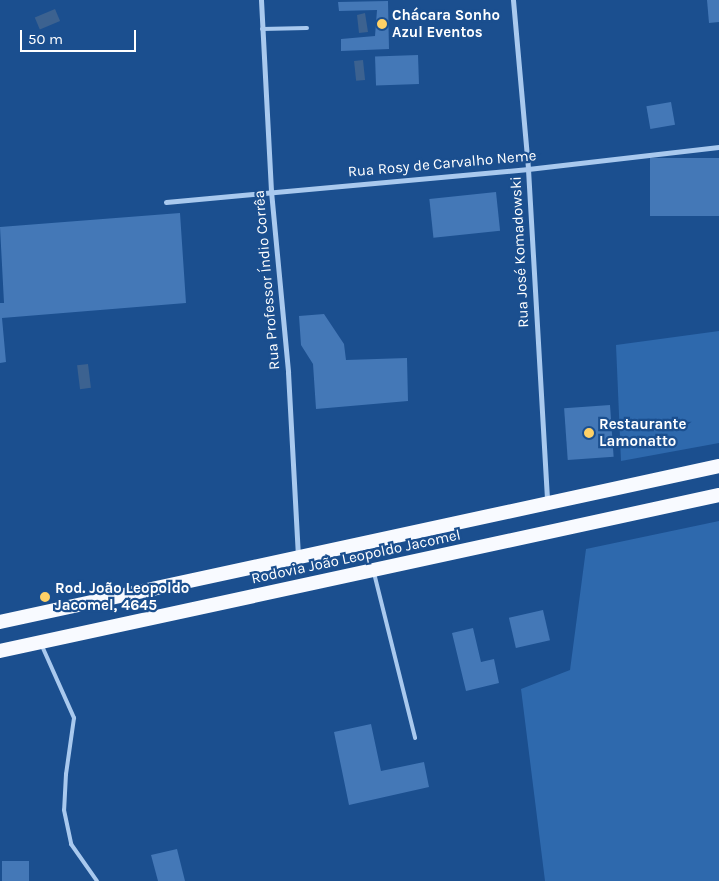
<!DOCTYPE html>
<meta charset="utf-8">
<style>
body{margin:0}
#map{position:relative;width:719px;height:881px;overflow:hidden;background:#1b4f8f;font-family:Karla,sans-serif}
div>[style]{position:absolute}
.green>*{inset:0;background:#2e69ad}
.water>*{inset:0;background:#3c6290;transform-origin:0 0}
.building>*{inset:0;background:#4478b7;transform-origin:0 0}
.service>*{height:4px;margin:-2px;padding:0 2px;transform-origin:2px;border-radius:2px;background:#a9c9ee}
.minor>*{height:5px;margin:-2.5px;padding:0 2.5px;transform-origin:2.5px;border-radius:2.5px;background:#a9c9ee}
.trunk>*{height:14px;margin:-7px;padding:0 7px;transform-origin:7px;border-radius:7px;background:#f8faff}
.dots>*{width:14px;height:14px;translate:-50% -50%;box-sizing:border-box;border:2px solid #1b4f8f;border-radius:50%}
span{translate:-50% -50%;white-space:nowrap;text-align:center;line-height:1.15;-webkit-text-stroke:4.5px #1b4f8f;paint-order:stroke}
.poi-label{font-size:15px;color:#fff;font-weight:700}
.left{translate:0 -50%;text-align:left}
.street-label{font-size:15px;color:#fff}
.scale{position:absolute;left:20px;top:30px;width:116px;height:22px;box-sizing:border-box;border:2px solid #fff;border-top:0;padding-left:6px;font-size:15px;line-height:18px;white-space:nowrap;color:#fff;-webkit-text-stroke:4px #1b4f8f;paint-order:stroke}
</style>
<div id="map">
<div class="green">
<i style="clip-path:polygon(719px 331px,719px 443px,621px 461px,616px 345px)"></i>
<i style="clip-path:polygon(719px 521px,719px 881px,545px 881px,521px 689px,570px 670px,586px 549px)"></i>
</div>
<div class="water">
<i style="left:55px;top:9px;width:13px;height:22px;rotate:67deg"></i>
<i style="clip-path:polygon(365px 13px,368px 32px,359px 33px,357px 15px)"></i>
<i style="left:363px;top:60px;width:20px;height:9px;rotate:84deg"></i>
<i style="left:88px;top:364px;width:24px;height:11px;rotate:83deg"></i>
</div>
<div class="building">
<i style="clip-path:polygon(707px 0,719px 0,719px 22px,709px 23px)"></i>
<i style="clip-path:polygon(388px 1px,389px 49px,341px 51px,341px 39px,375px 36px,377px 10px,339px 11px,338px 2px)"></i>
<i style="left:418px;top:55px;width:29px;height:43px;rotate:88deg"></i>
<i style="left:671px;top:102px;width:23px;height:25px;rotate:80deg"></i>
<i style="left:719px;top:158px;width:58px;height:69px;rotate:90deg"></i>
<i style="left:496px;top:192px;width:39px;height:67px;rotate:84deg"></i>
<i style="clip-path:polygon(180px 213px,186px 303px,2px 318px,6px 362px,0 363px,0 303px,4px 303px,0 227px)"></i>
<i style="clip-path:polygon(324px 314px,344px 344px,346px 360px,407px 358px,408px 401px,316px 409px,313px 364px,301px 345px,299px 316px)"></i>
<i style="left:610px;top:405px;width:52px;height:46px;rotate:86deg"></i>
<i style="left:543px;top:610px;width:31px;height:35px;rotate:77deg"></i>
<i style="clip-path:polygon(473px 628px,481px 662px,494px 659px,499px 683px,466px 691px,452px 633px)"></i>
<i style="clip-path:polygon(371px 724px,381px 771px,424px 762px,429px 787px,349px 805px,334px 732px)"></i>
<i style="clip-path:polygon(177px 849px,185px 881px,158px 881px,151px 855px)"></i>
<i style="left:29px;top:861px;width:20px;height:27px;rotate:90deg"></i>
</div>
<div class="service">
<i style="left:262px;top:29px;width:45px;rotate:-1.3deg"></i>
<i style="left:374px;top:573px;width:170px;rotate:76deg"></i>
<i style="left:42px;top:646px;width:79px;rotate:66deg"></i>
<i style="left:74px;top:718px;width:57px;rotate:98.1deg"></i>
<i style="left:66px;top:774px;width:36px;rotate:93deg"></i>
<i style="left:64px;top:810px;width:35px;rotate:78deg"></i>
<i style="left:71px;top:844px;width:45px;rotate:54.9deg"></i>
</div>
<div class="minor">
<i style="left:261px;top:0;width:191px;rotate:87deg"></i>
<i style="left:271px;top:191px;width:182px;rotate:84.6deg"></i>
<i style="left:288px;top:372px;width:185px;rotate:86.9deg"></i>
<i style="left:513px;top:0;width:170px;rotate:84.9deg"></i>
<i style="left:528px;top:169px;width:335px;rotate:86.7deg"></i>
<i style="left:166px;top:202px;width:364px;rotate:-5.2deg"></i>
<i style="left:528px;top:169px;width:192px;rotate:-6.6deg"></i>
</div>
<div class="trunk">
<i style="left:0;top:622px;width:736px;rotate:-12.24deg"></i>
<i style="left:0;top:651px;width:736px;rotate:-12.24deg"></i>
</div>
<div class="dots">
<i style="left:382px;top:24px;background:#ffd166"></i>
<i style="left:589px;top:433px;background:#ffd166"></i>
<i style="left:45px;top:597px;background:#ffd166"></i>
</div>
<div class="poi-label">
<span class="left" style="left:392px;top:24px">Chácara Sonho<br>Azul Eventos</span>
<span class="left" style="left:599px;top:433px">Restaurante<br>Lamonatto</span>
<span class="left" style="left:55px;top:597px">Rod. João Leopoldo<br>Jacomel, 4645</span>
</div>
<div class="street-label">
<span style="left:442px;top:164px;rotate:-5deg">Rua Rosy de Carvalho Neme</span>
<span style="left:520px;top:252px;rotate:-93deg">Rua José Komadowski</span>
<span style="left:267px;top:280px;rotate:-95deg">Rua Professor Índio Corrêa</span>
<span style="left:356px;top:557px;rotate:-12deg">Rodovia João Leopoldo Jacomel</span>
</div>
<div class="scale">50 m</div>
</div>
